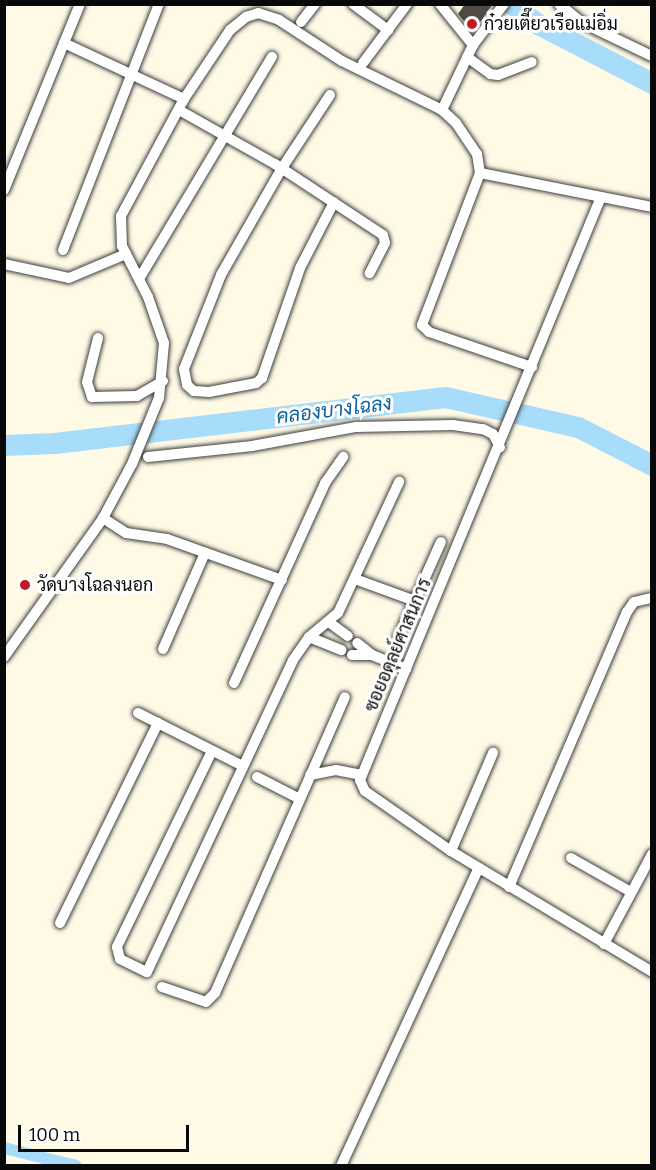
<!DOCTYPE html>
<meta charset="utf-8">
<style>
body{margin:0}
#map{position:relative;width:656px;height:1170px;overflow:hidden;background:#fffae6;font-family:Bitter,Sarabun,serif}
div>[style]{position:absolute}
.canal>*{height:12px;margin:-6px;padding:0 6px;transform-origin:6px;border-radius:6px;background:#a7dcfa}
.river>*{height:21px;margin:-10.5px;padding:0 10.5px;transform-origin:10.5px;border-radius:10.5px;background:#a7dcfa}
.building>*{inset:0;background:#534a45}
.roads{filter:drop-shadow(0 0 2px #3c3c3c) drop-shadow(0 0 2px #3c3c3c)}
.minor>*{height:10px;margin:-5px;padding:0 5px;transform-origin:5px;border-radius:5px;background:#fff}
.dots>*{width:16px;height:16px;translate:-50% -50%;box-sizing:border-box;border:3px solid #fff;border-radius:50%}
span{translate:-50% -50%;white-space:nowrap;text-align:center;line-height:1.15;-webkit-text-stroke:6px #fff;paint-order:stroke}
.poi-label{font-size:18px;color:#090909}
.left{translate:0 -50%;text-align:left}
.street-label{font-size:18px;color:#090909}
.water-label{font-size:20px;color:#0d62a1;font-style:italic}
.frame{position:absolute;inset:0;border:6px solid #090909;pointer-events:none}
.scale{position:absolute;left:18px;top:1125px;width:171px;height:27px;box-sizing:border-box;border:3px solid #090909;border-top:0;padding-left:8px;font-size:18px;line-height:21px;white-space:nowrap;color:#090909;-webkit-text-stroke:4px #fff;paint-order:stroke}
</style>
<div id="map">
<div class="canal">
<i style="left:4px;top:1148px;width:74px;rotate:14deg"></i>
</div>
<div class="river">
<i style="left:512px;top:4px;width:33px;rotate:38deg"></i>
<i style="left:538px;top:24px;width:128px;rotate:27.4deg"></i>
<i style="left:4px;top:445px;width:50px;rotate:-2.3deg"></i>
<i style="left:54px;top:443px;width:394px;rotate:-6.7deg"></i>
<i style="left:445px;top:397px;width:136px;rotate:12.7deg"></i>
<i style="left:578px;top:427px;width:83px;rotate:27.2deg"></i>
</div>
<div class="building">
<i style="clip-path:polygon(465px 4px,493px 4px,473px 32px,458px 14px)"></i>
</div>
<div class="roads">
<div class="minor">
<i style="left:80px;top:4px;width:42px;rotate:112.3deg"></i>
<i style="left:64px;top:43px;width:132px;rotate:25deg"></i>
<i style="left:353px;top:4px;width:44px;rotate:36.6deg"></i>
<i style="left:440px;top:4px;width:53px;rotate:51.2deg"></i>
<i style="left:559px;top:4px;width:28px;rotate:39deg"></i>
<i style="left:581px;top:22px;width:79px;rotate:25.6deg"></i>
<i style="left:301px;top:22px;width:23px;rotate:-52deg"></i>
<i style="left:467px;top:57px;width:29px;rotate:36deg"></i>
<i style="left:490px;top:74px;width:8px;rotate:7deg"></i>
<i style="left:498px;top:75px;width:36px;rotate:-21deg"></i>
<i style="left:363px;top:63px;width:74px;rotate:-53.3deg"></i>
<i style="left:330px;top:95px;width:87px;rotate:123.3deg"></i>
<i style="left:282px;top:168px;width:123px;rotate:119.7deg"></i>
<i style="left:221px;top:275px;width:101px;rotate:111.5deg"></i>
<i style="left:184px;top:369px;width:16px;rotate:79deg"></i>
<i style="left:187px;top:385px;width:9px;rotate:41deg"></i>
<i style="left:194px;top:391px;width:15px;rotate:4deg"></i>
<i style="left:209px;top:392px;width:48px;rotate:-10.8deg"></i>
<i style="left:256px;top:383px;width:8px;rotate:-40deg"></i>
<i style="left:262px;top:378px;width:116px;rotate:-70.9deg"></i>
<i style="left:300px;top:268px;width:74px;rotate:-62.7deg"></i>
<i style="left:179px;top:110px;width:110px;rotate:29.4deg"></i>
<i style="left:275px;top:164px;width:129px;rotate:33.3deg"></i>
<i style="left:383px;top:235px;width:8px;rotate:76deg"></i>
<i style="left:385px;top:243px;width:34px;rotate:117deg"></i>
<i style="left:442px;top:110px;width:72px;rotate:-64.5deg"></i>
<i style="left:473px;top:45px;width:51px;rotate:-52.9deg"></i>
<i style="left:480px;top:173px;width:175px;rotate:11.2deg"></i>
<i style="left:4px;top:190px;width:159px;rotate:-67.8deg"></i>
<i style="left:601px;top:197px;width:631px;rotate:112.46deg"></i>
<i style="left:360px;top:780px;width:12px;rotate:66deg"></i>
<i style="left:365px;top:791px;width:105px;rotate:34.9deg"></i>
<i style="left:451px;top:851px;width:235px;rotate:31deg"></i>
<i style="left:63px;top:250px;width:264px;rotate:-68.7deg"></i>
<i style="left:4px;top:264px;width:66px;rotate:12.2deg"></i>
<i style="left:69px;top:278px;width:62px;rotate:-22.8deg"></i>
<i style="left:139px;top:279px;width:259px;rotate:-59.1deg"></i>
<i style="left:98px;top:338px;width:45px;rotate:104deg"></i>
<i style="left:87px;top:382px;width:16px;rotate:72deg"></i>
<i style="left:92px;top:397px;width:45px;rotate:-1.3deg"></i>
<i style="left:137px;top:396px;width:30px;rotate:-30deg"></i>
<i style="left:148px;top:457px;width:105px;rotate:-6deg"></i>
<i style="left:252px;top:446px;width:106px;rotate:-10.4deg"></i>
<i style="left:356px;top:427px;width:97px;rotate:-1.2deg"></i>
<i style="left:453px;top:425px;width:30px;rotate:8deg"></i>
<i style="left:483px;top:429px;width:11px;rotate:27deg"></i>
<i style="left:493px;top:434px;width:15px;rotate:62deg"></i>
<i style="left:103px;top:518px;width:27px;rotate:33deg"></i>
<i style="left:126px;top:533px;width:41px;rotate:8.3deg"></i>
<i style="left:167px;top:539px;width:122px;rotate:19.6deg"></i>
<i style="left:355px;top:579px;width:64px;rotate:20.1deg"></i>
<i style="left:330px;top:623px;width:22px;rotate:36deg"></i>
<i style="left:309px;top:637px;width:35px;rotate:22deg"></i>
<i style="left:398px;top:638px;width:105px;rotate:-65.9deg"></i>
<i style="left:163px;top:649px;width:105px;rotate:-66.4deg"></i>
<i style="left:352px;top:655px;width:20px"></i>
<i style="left:372px;top:655px;width:19px;rotate:-141deg"></i>
<i style="left:372px;top:655px;width:37px;rotate:22deg"></i>
<i style="left:4px;top:657px;width:171px;rotate:-54.5deg"></i>
<i style="left:103px;top:518px;width:61px;rotate:-61.8deg"></i>
<i style="left:132px;top:464px;width:71px;rotate:-67.8deg"></i>
<i style="left:159px;top:398px;width:55px;rotate:-84.8deg"></i>
<i style="left:164px;top:343px;width:49px;rotate:-109.2deg"></i>
<i style="left:148px;top:297px;width:57px;rotate:-117deg"></i>
<i style="left:122px;top:246px;width:30px;rotate:-92deg"></i>
<i style="left:121px;top:216px;width:133px;rotate:-61.7deg"></i>
<i style="left:184px;top:99px;width:83px;rotate:-56.3deg"></i>
<i style="left:230px;top:30px;width:21px;rotate:-39deg"></i>
<i style="left:246px;top:17px;width:13px;rotate:-18deg"></i>
<i style="left:258px;top:13px;width:22px;rotate:18deg"></i>
<i style="left:279px;top:20px;width:75px;rotate:33.1deg"></i>
<i style="left:342px;top:61px;width:111px;rotate:26.1deg"></i>
<i style="left:442px;top:110px;width:19px;rotate:43deg"></i>
<i style="left:456px;top:123px;width:37px;rotate:56deg"></i>
<i style="left:477px;top:154px;width:19px;rotate:81deg"></i>
<i style="left:480px;top:173px;width:163px;rotate:110.9deg"></i>
<i style="left:422px;top:325px;width:10px;rotate:45deg"></i>
<i style="left:429px;top:332px;width:109px;rotate:18.8deg"></i>
<i style="left:234px;top:683px;width:220px;rotate:-65.5deg"></i>
<i style="left:325px;top:483px;width:32px;rotate:-55deg"></i>
<i style="left:138px;top:713px;width:115px;rotate:26.8deg"></i>
<i style="left:212px;top:751px;width:218px;rotate:115.9deg"></i>
<i style="left:117px;top:947px;width:12px;rotate:76deg"></i>
<i style="left:120px;top:959px;width:30px;rotate:26deg"></i>
<i style="left:147px;top:972px;width:344px;rotate:-64.9deg"></i>
<i style="left:293px;top:660px;width:28px;rotate:-55deg"></i>
<i style="left:309px;top:637px;width:38px;rotate:-40deg"></i>
<i style="left:338px;top:613px;width:145px;rotate:-65deg"></i>
<i style="left:310px;top:775px;width:26px;rotate:-11deg"></i>
<i style="left:336px;top:770px;width:25px;rotate:11deg"></i>
<i style="left:257px;top:777px;width:48px;rotate:27.1deg"></i>
<i style="left:451px;top:851px;width:107px;rotate:-66.8deg"></i>
<i style="left:571px;top:858px;width:69px;rotate:29.5deg"></i>
<i style="left:509px;top:887px;width:299px;rotate:-66.8deg"></i>
<i style="left:627px;top:612px;width:12px;rotate:-55deg"></i>
<i style="left:634px;top:602px;width:18px;rotate:-13deg"></i>
<i style="left:60px;top:923px;width:223px;rotate:-63.9deg"></i>
<i style="left:604px;top:944px;width:102px;rotate:-61.9deg"></i>
<i style="left:162px;top:987px;width:46px;rotate:18.8deg"></i>
<i style="left:206px;top:1002px;width:13px;rotate:-45deg"></i>
<i style="left:215px;top:993px;width:323px;rotate:-66.3deg"></i>
<i style="left:341px;top:1166px;width:328px;rotate:-65.2deg"></i>
</div>
</div>
<div class="dots">
<i style="left:472px;top:24px;background:#c11a24"></i>
<i style="left:25px;top:585px;background:#c11a24"></i>
</div>
<div class="poi-label">
<span class="left" style="left:484px;top:24px">ก๋วยเตี๊ยวเรือแม่อิ่ม</span>
<span class="left" style="left:37px;top:585px">วัดบางโฉลงนอก</span>
</div>
<div class="street-label">
<span style="left:398px;top:645px;rotate:-67deg">ซอยอดุลย์ศาสนการ</span>
</div>
<div class="water-label">
<span style="left:334px;top:410px;rotate:-7deg">คลองบางโฉลง</span>
</div>
<div class="frame"></div>
<div class="scale">100 m</div>
</div>
